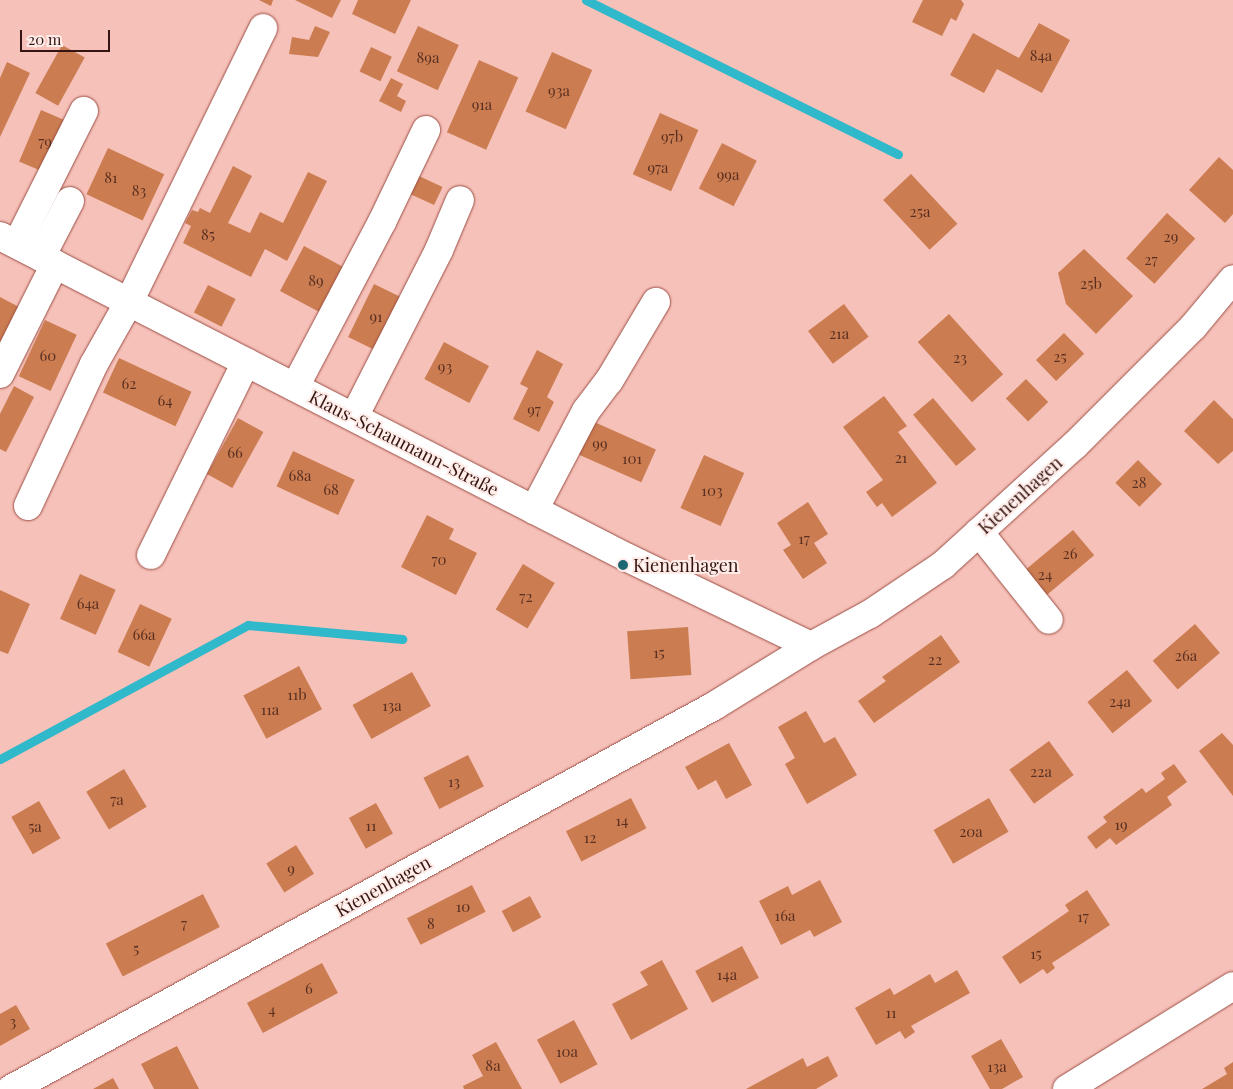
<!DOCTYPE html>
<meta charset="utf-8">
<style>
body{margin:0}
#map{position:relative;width:1233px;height:1089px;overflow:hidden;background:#f6c1b9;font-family:"Playfair Display",serif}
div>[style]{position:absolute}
.stream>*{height:9px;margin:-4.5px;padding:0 4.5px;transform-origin:4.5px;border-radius:4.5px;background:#30b8cb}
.building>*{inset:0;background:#cb7d51;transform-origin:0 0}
.roads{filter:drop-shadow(0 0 1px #9b4e44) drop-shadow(0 0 1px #9b4e44)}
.minor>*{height:28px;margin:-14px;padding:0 14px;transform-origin:14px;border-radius:14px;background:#fff}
.dots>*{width:14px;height:14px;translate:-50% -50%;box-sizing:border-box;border:2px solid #ffece9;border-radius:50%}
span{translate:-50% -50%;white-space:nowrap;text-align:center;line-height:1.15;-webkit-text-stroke:4px #ffece9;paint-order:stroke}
.number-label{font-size:15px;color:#5a2f21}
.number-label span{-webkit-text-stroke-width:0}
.street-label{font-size:18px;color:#351511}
.poi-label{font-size:18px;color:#351511}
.left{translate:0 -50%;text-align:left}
.scale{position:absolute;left:20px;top:30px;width:90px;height:22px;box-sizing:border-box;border:2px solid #351511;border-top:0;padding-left:6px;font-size:15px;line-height:18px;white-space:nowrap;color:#351511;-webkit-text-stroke:4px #ffece9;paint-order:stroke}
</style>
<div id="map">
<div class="stream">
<i style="left:586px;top:0;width:348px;rotate:26.3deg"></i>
<i style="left:0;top:759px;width:282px;rotate:-28.4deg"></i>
<i style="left:248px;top:625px;width:155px;rotate:5.2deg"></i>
</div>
<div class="building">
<i style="clip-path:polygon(259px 0,273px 0,271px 6px)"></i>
<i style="clip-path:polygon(295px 0,341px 0,332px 18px)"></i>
<i style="clip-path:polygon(358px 0,411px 0,395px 34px,352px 14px)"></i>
<i style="clip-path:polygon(923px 0,961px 0,964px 4px,956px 21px,951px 18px,942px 36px,912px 22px)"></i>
<i style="clip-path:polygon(1039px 23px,1070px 40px,1042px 93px,997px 69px,984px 93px,950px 75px,973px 33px,1019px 58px)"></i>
<i style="clip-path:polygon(315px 26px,330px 32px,318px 57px,289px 54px,292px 37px,309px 40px)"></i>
<i style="left:418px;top:26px;width:45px;height:50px;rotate:25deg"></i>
<i style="left:62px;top:45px;width:26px;height:55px;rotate:29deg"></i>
<i style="left:371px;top:47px;width:23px;height:27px;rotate:25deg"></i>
<i style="left:552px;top:52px;width:44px;height:65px;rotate:24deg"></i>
<i style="left:479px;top:60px;width:43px;height:79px;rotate:24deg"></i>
<i style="clip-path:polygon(7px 62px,30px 73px,0 137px,0 78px)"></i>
<i style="clip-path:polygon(391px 78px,403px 84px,397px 96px,406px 101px,401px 112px,379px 101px)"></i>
<i style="left:41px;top:110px;width:33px;height:56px;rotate:23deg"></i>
<i style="left:660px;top:113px;width:42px;height:67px;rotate:24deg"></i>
<i style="left:722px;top:143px;width:39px;height:51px;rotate:27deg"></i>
<i style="left:108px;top:148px;width:62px;height:51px;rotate:25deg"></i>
<i style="clip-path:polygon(1219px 157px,1233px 170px,1233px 214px,1225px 223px,1189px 190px)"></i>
<i style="clip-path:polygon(233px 166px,252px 176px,228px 223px,250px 233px,260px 212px,283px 223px,308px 172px,327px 181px,287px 261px,265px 249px,251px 277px,183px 243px,191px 226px,185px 223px,192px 210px,198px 212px,200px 208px,210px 213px)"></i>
<i style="left:911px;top:174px;width:68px;height:38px;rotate:47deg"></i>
<i style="left:419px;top:176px;width:26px;height:20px;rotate:25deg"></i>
<i style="left:1167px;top:213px;width:38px;height:61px;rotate:42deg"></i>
<i style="left:304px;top:246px;width:53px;height:51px;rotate:28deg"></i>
<i style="clip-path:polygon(1084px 249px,1133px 296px,1096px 334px,1066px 304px,1058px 273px)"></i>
<i style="left:374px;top:284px;width:32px;height:59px;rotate:26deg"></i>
<i style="left:208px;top:285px;width:31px;height:31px;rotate:27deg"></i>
<i style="clip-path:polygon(0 297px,19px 307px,0 343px)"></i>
<i style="left:844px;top:304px;width:41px;height:45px;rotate:53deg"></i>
<i style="left:949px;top:314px;width:81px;height:42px;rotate:48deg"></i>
<i style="left:45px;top:320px;width:35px;height:62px;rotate:25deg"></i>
<i style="left:1064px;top:333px;width:29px;height:39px;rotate:46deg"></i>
<i style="left:444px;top:342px;width:51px;height:42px;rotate:28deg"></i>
<i style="clip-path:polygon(537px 350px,563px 364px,547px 397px,554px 402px,539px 432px,513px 419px,528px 388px,520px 384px)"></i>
<i style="left:119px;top:358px;width:80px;height:38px;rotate:25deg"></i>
<i style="left:1026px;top:379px;width:32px;height:28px;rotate:46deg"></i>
<i style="clip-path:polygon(14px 386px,34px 397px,6px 452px,0 449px,0 414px)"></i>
<i style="clip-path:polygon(884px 396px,907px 426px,898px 432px,937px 483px,892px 517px,882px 503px,877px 507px,866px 492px,883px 480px,843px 427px)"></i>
<i style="left:933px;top:398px;width:67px;height:26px;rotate:50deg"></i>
<i style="clip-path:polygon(1214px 400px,1233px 419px,1233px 451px,1218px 464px,1184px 431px)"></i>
<i style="left:238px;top:418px;width:29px;height:64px;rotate:29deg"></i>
<i style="left:592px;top:421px;width:70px;height:36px;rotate:24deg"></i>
<i style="left:293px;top:451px;width:68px;height:39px;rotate:25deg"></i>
<i style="left:704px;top:455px;width:44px;height:58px;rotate:24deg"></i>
<i style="left:1138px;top:460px;width:34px;height:32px;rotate:45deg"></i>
<i style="clip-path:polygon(808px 502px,828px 534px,814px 543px,827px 563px,803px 579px,783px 550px,791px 545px,777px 523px)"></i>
<i style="clip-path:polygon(427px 515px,454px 529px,449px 539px,477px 553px,456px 595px,401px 567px)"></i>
<i style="left:1073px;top:530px;width:33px;height:67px;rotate:50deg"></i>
<i style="left:523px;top:564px;width:37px;height:53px;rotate:31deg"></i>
<i style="left:80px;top:574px;width:39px;height:49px;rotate:24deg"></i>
<i style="clip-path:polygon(0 590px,30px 604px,8px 654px,0 651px)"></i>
<i style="left:140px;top:604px;width:35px;height:53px;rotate:25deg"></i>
<i style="left:1195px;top:624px;width:38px;height:56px;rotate:49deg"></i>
<i style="left:688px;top:627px;width:48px;height:61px;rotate:86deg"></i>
<i style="clip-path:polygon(941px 635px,960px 662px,874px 723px,858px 701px,886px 681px,882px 677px)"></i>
<i style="left:299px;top:666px;width:49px;height:63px;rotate:62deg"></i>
<i style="left:1127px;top:670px;width:40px;height:51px;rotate:51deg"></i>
<i style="left:412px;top:672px;width:39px;height:68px;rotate:61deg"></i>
<i style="clip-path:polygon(806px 711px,824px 743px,835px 737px,857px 775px,807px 804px,785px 764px,795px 758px,778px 727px)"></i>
<i style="clip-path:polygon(1222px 733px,1233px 745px,1233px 796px,1199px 751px)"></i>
<i style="left:1049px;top:741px;width:42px;height:49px;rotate:54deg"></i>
<i style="clip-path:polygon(729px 743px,752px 785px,726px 799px,716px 780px,698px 790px,685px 767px)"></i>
<i style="left:468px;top:755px;width:35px;height:50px;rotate:63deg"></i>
<i style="clip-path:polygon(1174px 764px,1187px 782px,1167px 797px,1172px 805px,1116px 845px,1110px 838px,1096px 849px,1087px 837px,1107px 822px,1103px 817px,1142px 788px,1146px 793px,1165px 779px,1161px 773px)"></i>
<i style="left:124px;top:769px;width:44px;height:44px;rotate:59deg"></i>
<i style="left:631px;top:798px;width:34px;height:73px;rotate:63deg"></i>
<i style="left:989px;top:798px;width:39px;height:64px;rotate:60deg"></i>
<i style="left:39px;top:801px;width:43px;height:32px;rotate:60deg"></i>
<i style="left:376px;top:803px;width:35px;height:31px;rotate:61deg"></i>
<i style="left:296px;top:845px;width:34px;height:35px;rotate:58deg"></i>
<i style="clip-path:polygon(820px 880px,842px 922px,814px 937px,810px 930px,781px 945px,759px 901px,788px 886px,792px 895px)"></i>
<i style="left:472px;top:885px;width:30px;height:73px;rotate:63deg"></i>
<i style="clip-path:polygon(1087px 890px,1110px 925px,1052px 963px,1055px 968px,1047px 974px,1043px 969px,1020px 984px,1002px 957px,1069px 911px,1065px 905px)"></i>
<i style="left:203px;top:894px;width:37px;height:109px;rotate:63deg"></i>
<i style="left:530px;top:896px;width:24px;height:32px;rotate:62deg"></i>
<i style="left:742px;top:946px;width:36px;height:53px;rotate:62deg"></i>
<i style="clip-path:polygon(662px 960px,688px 1009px,631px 1040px,612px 1004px,648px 985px,640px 972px)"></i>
<i style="left:322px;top:963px;width:34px;height:85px;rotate:62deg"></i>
<i style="clip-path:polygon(957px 970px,970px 993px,911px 1026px,915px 1032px,905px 1039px,900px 1031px,876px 1045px,855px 1008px,890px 988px,894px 995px,930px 974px,935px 983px)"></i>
<i style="clip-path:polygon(16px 1005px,30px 1029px,0 1046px,0 1014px)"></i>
<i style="left:574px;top:1020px;width:50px;height:42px;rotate:62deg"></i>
<i style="clip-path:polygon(1001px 1039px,1023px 1077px,1002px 1089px,990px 1089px,971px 1056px)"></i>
<i style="clip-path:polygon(496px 1042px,522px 1089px,464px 1089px,463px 1086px,483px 1076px,472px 1055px)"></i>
<i style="clip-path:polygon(177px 1046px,199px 1089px,154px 1089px,141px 1064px)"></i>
<i style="clip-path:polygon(828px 1056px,838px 1076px,816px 1089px,746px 1089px,803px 1058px,807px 1067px)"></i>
<i style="clip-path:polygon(1233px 1062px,1233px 1089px,1202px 1089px,1227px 1074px,1224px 1068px)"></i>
<i style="clip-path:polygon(113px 1078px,119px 1089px,93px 1089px)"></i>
</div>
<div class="roads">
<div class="minor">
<i style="left:0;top:236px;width:706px;rotate:27.15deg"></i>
<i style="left:628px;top:558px;width:203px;rotate:25.7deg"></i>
<i style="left:17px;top:244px;width:149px;rotate:-63.3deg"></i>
<i style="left:41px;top:257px;width:63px;rotate:-62.6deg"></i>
<i style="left:0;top:374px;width:123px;rotate:-63.4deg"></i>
<i style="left:295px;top:387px;width:187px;rotate:-62.2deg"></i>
<i style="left:382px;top:222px;width:102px;rotate:-64.4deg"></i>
<i style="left:354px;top:417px;width:187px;rotate:-63deg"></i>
<i style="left:439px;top:250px;width:54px;rotate:-67.2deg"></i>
<i style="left:28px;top:506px;width:157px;rotate:-65.1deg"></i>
<i style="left:94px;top:364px;width:71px;rotate:-60.6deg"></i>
<i style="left:129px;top:302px;width:305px;rotate:-63.9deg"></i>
<i style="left:534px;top:510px;width:112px;rotate:-62.3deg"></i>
<i style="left:586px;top:411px;width:38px;rotate:-53deg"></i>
<i style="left:609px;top:381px;width:92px;rotate:-59.3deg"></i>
<i style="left:979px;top:532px;width:112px;rotate:51.5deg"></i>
<i style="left:151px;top:555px;width:215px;rotate:-63.8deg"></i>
<i style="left:11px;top:1089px;width:801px;rotate:-28.58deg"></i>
<i style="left:714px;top:706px;width:114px;rotate:-31.7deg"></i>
<i style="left:811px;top:646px;width:67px;rotate:-28.5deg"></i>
<i style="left:870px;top:614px;width:88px;rotate:-33.9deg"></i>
<i style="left:943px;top:565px;width:177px;rotate:-42.3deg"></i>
<i style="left:1074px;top:446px;width:168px;rotate:-45deg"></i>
<i style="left:1193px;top:327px;width:62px;rotate:-50.2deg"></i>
<i style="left:1067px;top:1089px;width:195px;rotate:-31.8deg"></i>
</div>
</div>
<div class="dots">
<i style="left:623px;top:565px;background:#1c6771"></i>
</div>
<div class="number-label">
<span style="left:1041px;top:56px">84a</span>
<span style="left:428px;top:58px">89a</span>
<span style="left:559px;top:91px">93a</span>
<span style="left:482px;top:105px">91a</span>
<span style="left:672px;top:137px">97b</span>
<span style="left:45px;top:142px">79</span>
<span style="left:658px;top:168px">97a</span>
<span style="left:728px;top:175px">99a</span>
<span style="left:111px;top:178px">81</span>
<span style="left:139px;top:191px">83</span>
<span style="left:920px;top:212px">25a</span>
<span style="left:208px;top:235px">85</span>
<span style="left:1171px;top:237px">29</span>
<span style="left:1151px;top:260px">27</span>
<span style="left:316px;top:281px">89</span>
<span style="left:1091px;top:284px">25b</span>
<span style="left:376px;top:317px">91</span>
<span style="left:839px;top:334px">21a</span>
<span style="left:48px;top:356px">60</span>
<span style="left:1060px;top:357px">25</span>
<span style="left:960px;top:358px">23</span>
<span style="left:445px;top:367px">93</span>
<span style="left:129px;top:384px">62</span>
<span style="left:165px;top:401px">64</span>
<span style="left:534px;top:410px">97</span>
<span style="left:600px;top:444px">99</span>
<span style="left:235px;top:453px">66</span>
<span style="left:901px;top:458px">21</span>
<span style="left:632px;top:459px">101</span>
<span style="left:300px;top:476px">68a</span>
<span style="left:1139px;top:483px">28</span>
<span style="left:331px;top:490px">68</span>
<span style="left:712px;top:491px">103</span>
<span style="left:804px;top:539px">17</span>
<span style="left:1070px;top:554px">26</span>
<span style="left:439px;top:560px">70</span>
<span style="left:1045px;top:575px">24</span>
<span style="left:526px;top:597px">72</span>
<span style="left:88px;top:604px">64a</span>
<span style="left:144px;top:635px">66a</span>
<span style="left:659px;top:653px">15</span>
<span style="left:1186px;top:656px">26a</span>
<span style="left:935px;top:660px">22</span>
<span style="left:297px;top:695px">11b</span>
<span style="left:1120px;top:702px">24a</span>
<span style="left:392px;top:706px">13a</span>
<span style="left:270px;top:710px">11a</span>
<span style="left:1041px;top:772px">22a</span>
<span style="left:454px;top:782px">13</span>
<span style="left:117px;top:800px">7a</span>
<span style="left:622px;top:821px">14</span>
<span style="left:1121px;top:825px">19</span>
<span style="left:371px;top:826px">11</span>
<span style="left:35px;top:827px">5a</span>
<span style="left:971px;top:832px">20a</span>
<span style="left:590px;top:838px">12</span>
<span style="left:291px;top:869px">9</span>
<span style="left:463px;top:907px">10</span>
<span style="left:785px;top:916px">16a</span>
<span style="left:1083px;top:917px">17</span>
<span style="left:184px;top:924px">7</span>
<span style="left:431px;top:924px">8</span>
<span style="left:136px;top:949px">5</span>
<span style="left:1036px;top:954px">15</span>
<span style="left:727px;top:975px">14a</span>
<span style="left:309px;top:989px">6</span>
<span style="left:272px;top:1010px">4</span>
<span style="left:891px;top:1013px">11</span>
<span style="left:13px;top:1022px">3</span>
<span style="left:567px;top:1052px">10a</span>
<span style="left:493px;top:1066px">8a</span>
<span style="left:997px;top:1067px">13a</span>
</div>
<div class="street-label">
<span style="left:404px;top:443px;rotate:27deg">Klaus-Schaumann-Straße</span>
<span style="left:1020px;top:495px;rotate:-42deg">Kienenhagen</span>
<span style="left:383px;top:886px;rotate:-29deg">Kienenhagen</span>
</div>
<div class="poi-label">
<span class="left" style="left:633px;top:565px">Kienenhagen</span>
</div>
<div class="scale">20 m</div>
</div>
